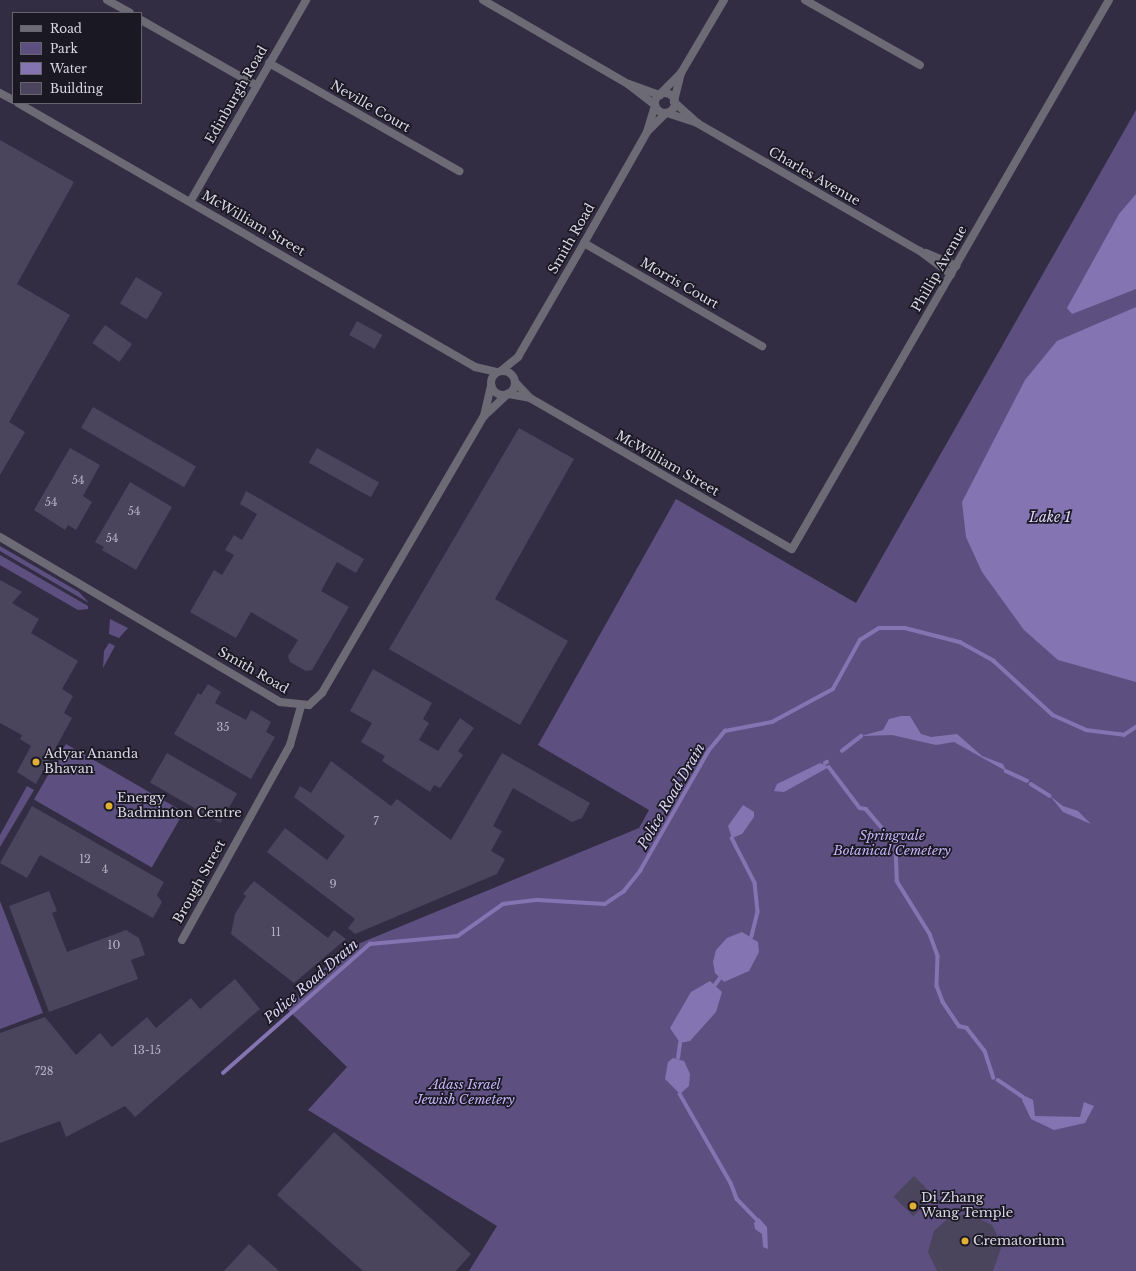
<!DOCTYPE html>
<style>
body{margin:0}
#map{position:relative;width:1136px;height:1271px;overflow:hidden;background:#332d44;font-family:"Libre Baskerville",serif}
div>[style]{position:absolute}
.green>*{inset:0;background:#5d5081;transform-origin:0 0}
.water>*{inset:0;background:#8474b2}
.stream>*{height:3.5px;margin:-1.75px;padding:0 1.75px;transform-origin:1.75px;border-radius:1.75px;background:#8474b2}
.building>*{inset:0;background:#4a445c;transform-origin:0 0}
.minor>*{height:8px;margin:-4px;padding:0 4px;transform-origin:4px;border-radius:4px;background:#6c6a75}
.minor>.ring{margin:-4px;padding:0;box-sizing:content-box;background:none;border:8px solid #6c6a75;border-radius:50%}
.dots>*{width:11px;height:11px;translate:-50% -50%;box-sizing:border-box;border:2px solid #1a1822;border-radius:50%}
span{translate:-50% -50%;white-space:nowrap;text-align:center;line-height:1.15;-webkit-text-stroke:3.5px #1a1822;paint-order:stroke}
.number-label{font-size:11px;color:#b6b2c4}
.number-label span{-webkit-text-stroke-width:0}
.street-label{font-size:13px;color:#dad7e6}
.poi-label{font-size:13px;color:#dad7e6}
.left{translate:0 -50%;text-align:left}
.park-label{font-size:13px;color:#c7b5fb;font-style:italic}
.water-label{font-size:14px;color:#dbd3f7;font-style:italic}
.legend{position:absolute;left:12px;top:12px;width:130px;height:92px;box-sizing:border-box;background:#1a1822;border:1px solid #676470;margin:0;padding:5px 7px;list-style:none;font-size:12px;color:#dad7e6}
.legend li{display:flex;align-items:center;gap:8px;height:20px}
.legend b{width:20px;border:1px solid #676470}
</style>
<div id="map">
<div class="green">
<i style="clip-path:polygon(1136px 110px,1136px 1271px,469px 1271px,497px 1226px,308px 1110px,347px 1067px,286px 1008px,341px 951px,639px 828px,649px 810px,538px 745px,676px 499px,856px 603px)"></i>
<i style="clip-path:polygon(0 546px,79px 592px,89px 603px,0 551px)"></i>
<i style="clip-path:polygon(0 555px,88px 606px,88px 609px,78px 610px,0 565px)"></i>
<i style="clip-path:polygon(110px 619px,128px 628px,119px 638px,109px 634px)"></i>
<i style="clip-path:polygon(109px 643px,115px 646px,103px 668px,104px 651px)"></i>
<i style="left:66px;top:744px;width:136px;height:64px;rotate:30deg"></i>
<i style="clip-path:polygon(27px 786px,34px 790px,0 847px,0 835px)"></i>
<i style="clip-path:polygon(0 901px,43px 1013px,0 1029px)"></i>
</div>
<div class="water">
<i style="clip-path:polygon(1136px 194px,1136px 289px,1072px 314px,1067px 308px,1119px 214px)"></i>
<i style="clip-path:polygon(1136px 307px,1136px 682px,1058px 660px,1024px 630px,982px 572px,966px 537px,962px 502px,1025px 380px,1057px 341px)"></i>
<i style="clip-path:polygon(901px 716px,910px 716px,921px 734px,931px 737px,957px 734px,982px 756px,1003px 764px,1006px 771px,954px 742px,936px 745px,892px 735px,861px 736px,883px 730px,889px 719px)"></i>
<i style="clip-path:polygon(820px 763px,829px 767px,784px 792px,774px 791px,777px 784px)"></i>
<i style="clip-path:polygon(1050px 796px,1063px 806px,1078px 811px,1091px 824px,1063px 812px)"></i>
<i style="clip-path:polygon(743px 805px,754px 812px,754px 817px,742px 834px,732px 838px,728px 826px)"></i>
<i style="clip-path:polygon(742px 932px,758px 942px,759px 952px,749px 971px,724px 982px,715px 973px,713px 962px,716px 950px,727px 938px)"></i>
<i style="clip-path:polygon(710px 981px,722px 992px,716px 1012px,690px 1041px,680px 1043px,670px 1028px,691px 992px)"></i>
<i style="clip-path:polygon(673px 1058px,684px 1061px,690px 1074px,689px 1086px,680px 1094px,665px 1079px,668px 1062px)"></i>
<i style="clip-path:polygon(1025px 1096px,1033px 1100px,1035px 1116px,1080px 1117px,1084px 1102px,1094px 1106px,1085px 1123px,1054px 1130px,1031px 1119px,1022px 1100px)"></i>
<i style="clip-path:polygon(759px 1218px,767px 1227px,768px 1249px,763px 1247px,762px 1234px,755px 1229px,754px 1223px)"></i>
</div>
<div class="stream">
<i style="left:842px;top:751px;width:24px;rotate:-38deg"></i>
<i style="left:825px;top:763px;width:2px;rotate:-27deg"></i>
<i style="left:829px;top:767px;width:51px;rotate:52.9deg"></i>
<i style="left:860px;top:808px;width:6px;rotate:9deg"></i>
<i style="left:866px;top:809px;width:46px;rotate:49.4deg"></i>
<i style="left:896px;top:844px;width:37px;rotate:88deg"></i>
<i style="left:897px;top:881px;width:62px;rotate:58.1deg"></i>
<i style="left:930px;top:934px;width:23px;rotate:70deg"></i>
<i style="left:938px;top:956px;width:30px;rotate:92deg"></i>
<i style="left:937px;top:986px;width:17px;rotate:69deg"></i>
<i style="left:943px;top:1002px;width:29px;rotate:56deg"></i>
<i style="left:959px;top:1026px;width:8px;rotate:14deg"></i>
<i style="left:967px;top:1028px;width:29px;rotate:52deg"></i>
<i style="left:985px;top:1051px;width:28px;rotate:72deg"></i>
<i style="left:1006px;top:771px;width:23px;rotate:25deg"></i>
<i style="left:1031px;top:784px;width:22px;rotate:32deg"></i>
<i style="left:732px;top:838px;width:51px;rotate:62.9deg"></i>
<i style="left:755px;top:883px;width:29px;rotate:84deg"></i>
<i style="left:758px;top:912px;width:25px;rotate:104deg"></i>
<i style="left:715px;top:985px;width:9px;rotate:-54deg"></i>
<i style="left:678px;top:1058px;width:15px;rotate:-82deg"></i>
<i style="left:223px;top:1073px;width:196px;rotate:-41.3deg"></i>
<i style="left:370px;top:944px;width:88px;rotate:-5.2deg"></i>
<i style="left:458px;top:936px;width:55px;rotate:-35.4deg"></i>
<i style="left:503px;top:904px;width:35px;rotate:-7deg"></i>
<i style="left:538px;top:900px;width:67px;rotate:3.4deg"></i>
<i style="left:605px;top:904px;width:23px;rotate:-34deg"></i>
<i style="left:624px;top:891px;width:26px;rotate:-51deg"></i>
<i style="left:640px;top:871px;width:139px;rotate:-60.3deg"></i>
<i style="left:709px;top:750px;width:25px;rotate:-50deg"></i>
<i style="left:725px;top:731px;width:48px;rotate:-10.8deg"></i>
<i style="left:772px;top:722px;width:69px;rotate:-28.4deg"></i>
<i style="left:833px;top:689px;width:56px;rotate:-61.1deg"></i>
<i style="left:860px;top:640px;width:22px;rotate:-32deg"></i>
<i style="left:879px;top:628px;width:26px"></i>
<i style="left:905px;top:628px;width:57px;rotate:14.3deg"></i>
<i style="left:960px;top:642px;width:39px;rotate:29deg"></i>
<i style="left:994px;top:661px;width:80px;rotate:42.5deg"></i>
<i style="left:1053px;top:715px;width:36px;rotate:24deg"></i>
<i style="left:1086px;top:730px;width:38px;rotate:7deg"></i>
<i style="left:1124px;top:735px;width:14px;rotate:-34deg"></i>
<i style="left:998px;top:1080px;width:30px;rotate:34deg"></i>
<i style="left:680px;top:1094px;width:103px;rotate:60.2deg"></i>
<i style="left:731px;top:1183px;width:17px;rotate:69deg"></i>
<i style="left:737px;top:1199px;width:28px;rotate:46deg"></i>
</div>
<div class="building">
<i style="clip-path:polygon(0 140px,74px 182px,17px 284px,70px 315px,9px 422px,25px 432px,0 475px)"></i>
<i style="left:136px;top:277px;width:31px;height:31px;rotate:31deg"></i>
<i style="left:357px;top:321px;width:29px;height:16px;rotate:29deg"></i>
<i style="left:105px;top:325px;width:33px;height:22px;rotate:35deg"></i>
<i style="left:93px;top:407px;width:119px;height:24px;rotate:30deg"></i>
<i style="clip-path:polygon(519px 428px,574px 459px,495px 599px,568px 641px,520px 725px,389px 649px)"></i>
<i style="clip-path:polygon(70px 448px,100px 465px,83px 496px,92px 502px,76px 530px,68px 525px,65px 530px,34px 510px)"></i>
<i style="left:317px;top:448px;width:71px;height:17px;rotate:29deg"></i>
<i style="clip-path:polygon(130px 482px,172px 507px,136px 570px,102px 550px,104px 547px,95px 542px)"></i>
<i style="clip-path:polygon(246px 491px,364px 559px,356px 573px,337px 562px,321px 591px,349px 607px,312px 670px,306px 671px,290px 662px,288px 656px,298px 640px,251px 612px,236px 638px,190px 612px,214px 570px,222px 575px,234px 555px,225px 550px,234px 535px,242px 540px,257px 514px,240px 504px)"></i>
<i style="clip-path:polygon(0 580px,22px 592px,12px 603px,39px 619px,31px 633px,78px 661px,62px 689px,73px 696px,64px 713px,72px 718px,36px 784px,17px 772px,31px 746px,20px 739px,22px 735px,0 723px)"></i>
<i style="clip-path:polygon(373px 669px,432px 703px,423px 719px,429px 723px,419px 740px,438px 751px,460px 718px,474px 728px,458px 751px,463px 755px,440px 788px,434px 785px,430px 792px,382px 761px,385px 756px,361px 742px,372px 723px,350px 711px)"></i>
<i style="clip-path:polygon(208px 684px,221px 692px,215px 703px,246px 720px,251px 710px,271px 722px,266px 732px,275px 737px,251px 779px,174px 734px,198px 693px,201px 695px)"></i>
<i style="left:167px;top:753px;width:81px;height:34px;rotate:30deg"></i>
<i style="clip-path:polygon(502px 753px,590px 803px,582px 818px,572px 822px,513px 788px,493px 826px,502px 831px,491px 851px,505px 859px,497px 874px,355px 934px,348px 928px,355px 919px,267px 852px,285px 828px,327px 860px,345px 836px,294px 797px,300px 786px,311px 793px,331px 761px,391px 806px,397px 799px,451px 840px)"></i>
<i style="clip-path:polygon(32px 806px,164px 882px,157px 895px,162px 902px,153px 918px,40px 855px,27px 878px,0 863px)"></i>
<i style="clip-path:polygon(254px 881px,328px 938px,334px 930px,346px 939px,294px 983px,231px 934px,235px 914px,246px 896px,243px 894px)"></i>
<i style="clip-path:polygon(49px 891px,57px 911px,52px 913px,67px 952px,126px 930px,139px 938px,145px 955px,131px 960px,138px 979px,49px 1012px,9px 906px)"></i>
<i style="clip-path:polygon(235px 979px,260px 1009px,135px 1117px,125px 1106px,66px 1137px,60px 1121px,0 1143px,0 1033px,45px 1017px,76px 1055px,100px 1033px,112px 1047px,147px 1017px,156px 1028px,191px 998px,200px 1009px)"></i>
<i style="clip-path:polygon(334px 1132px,471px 1254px,456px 1271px,363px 1271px,277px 1195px)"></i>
<i style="left:914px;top:1176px;width:28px;height:29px;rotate:45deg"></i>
<i style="clip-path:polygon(952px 1215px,972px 1215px,992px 1225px,1002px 1245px,993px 1271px,937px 1271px,928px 1252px,934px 1231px)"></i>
<i style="clip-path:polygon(249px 1244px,279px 1271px,224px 1271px)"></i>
</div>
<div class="minor">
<i style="left:107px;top:0;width:26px;rotate:29deg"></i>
<i style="left:483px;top:0;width:168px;rotate:30.1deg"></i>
<i style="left:628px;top:84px;width:34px;rotate:38deg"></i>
<i style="left:805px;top:0;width:132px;rotate:29.5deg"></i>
<i style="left:141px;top:20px;width:133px;rotate:29.6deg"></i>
<i style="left:269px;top:63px;width:219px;rotate:29.6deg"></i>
<i style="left:629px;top:84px;width:33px;rotate:20deg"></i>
<i style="left:0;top:93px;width:15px;rotate:28deg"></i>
<i class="ring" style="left:655px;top:93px;width:12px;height:12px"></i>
<i style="left:660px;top:94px;width:30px;rotate:-45deg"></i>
<i style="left:674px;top:101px;width:29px;rotate:-76deg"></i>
<i style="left:681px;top:73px;width:85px;rotate:-59.5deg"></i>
<i style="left:674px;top:102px;width:31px;rotate:42deg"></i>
<i style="left:697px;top:123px;width:257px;rotate:29.9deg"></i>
<i style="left:920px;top:251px;width:39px;rotate:37deg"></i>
<i style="left:18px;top:103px;width:528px;rotate:30.01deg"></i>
<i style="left:475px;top:367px;width:22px;rotate:13deg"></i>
<i style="left:667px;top:113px;width:32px;rotate:18deg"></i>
<i style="left:647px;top:132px;width:27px;rotate:-45deg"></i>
<i style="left:190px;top:202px;width:233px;rotate:-60.1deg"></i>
<i style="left:584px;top:243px;width:206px;rotate:30.1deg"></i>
<i style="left:926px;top:253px;width:33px;rotate:23deg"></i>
<i style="left:502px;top:370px;width:21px;rotate:-39deg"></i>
<i style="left:518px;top:357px;width:132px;rotate:-59.9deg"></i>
<i style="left:584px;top:243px;width:128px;rotate:-60.4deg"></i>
<i style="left:647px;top:132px;width:28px;rotate:-73deg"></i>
<i class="ring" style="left:491px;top:371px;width:16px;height:16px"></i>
<i style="left:515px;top:382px;width:22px;rotate:47deg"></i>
<i style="left:508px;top:394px;width:22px;rotate:10deg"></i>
<i style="left:530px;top:398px;width:302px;rotate:30deg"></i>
<i style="left:792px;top:549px;width:634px;rotate:-60deg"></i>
<i style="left:484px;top:416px;width:33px;rotate:-43deg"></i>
<i style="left:0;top:537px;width:325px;rotate:30.5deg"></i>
<i style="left:280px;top:702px;width:29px;rotate:6deg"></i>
<i style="left:309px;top:705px;width:18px;rotate:-43deg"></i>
<i style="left:322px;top:693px;width:321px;rotate:-59.7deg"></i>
<i style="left:484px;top:416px;width:32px;rotate:-77deg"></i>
<i style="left:182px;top:940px;width:223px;rotate:-61deg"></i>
<i style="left:290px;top:745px;width:41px;rotate:-74.2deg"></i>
</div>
<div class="dots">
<i style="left:36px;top:762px;background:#e1af34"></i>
<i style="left:109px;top:806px;background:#e1af34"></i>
<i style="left:913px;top:1206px;background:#e1af34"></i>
<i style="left:965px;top:1241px;background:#e1af34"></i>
</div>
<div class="number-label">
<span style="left:78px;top:480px">54</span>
<span style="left:51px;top:502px">54</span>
<span style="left:134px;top:511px">54</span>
<span style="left:112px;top:538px">54</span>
<span style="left:223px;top:727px">35</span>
<span style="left:376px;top:821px">7</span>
<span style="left:85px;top:859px">12</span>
<span style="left:105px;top:869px">4</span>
<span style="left:333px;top:884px">9</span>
<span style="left:276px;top:932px">11</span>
<span style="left:114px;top:945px">10</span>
<span style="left:147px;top:1050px">13-15</span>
<span style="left:44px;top:1071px">728</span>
</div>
<div class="street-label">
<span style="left:237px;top:95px;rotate:-60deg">Edinburgh Road</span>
<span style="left:370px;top:107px;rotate:30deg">Neville Court</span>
<span style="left:814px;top:177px;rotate:30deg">Charles Avenue</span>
<span style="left:253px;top:224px;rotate:30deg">McWilliam Street</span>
<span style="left:572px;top:239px;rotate:-60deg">Smith Road</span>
<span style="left:940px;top:269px;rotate:-60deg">Phillip Avenue</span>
<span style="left:679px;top:284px;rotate:30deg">Morris Court</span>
<span style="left:667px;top:464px;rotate:30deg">McWilliam Street</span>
<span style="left:253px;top:671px;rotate:30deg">Smith Road</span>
<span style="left:200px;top:882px;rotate:-61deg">Brough Street</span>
</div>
<div class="poi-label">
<span class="left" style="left:44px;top:762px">Adyar Ananda<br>Bhavan</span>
<span class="left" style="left:117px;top:806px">Energy<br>Badminton Centre</span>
<span class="left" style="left:921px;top:1206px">Di Zhang<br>Wang Temple</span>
<span class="left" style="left:973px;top:1241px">Crematorium</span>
</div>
<div class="park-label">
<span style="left:892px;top:844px">Springvale<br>Botanical Cemetery</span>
<span style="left:465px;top:1093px">Adass Israel<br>Jewish Cemetery</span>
</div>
<div class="water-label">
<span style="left:1050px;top:517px">Lake 1</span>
<span style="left:671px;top:796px;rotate:-60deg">Police Road Drain</span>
<span style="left:311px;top:981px;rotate:-41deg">Police Road Drain</span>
</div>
<ul class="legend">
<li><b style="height:5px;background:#6c6a75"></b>Road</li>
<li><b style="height:11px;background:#5d5081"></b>Park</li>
<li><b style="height:11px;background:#8474b2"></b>Water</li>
<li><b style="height:11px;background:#4a445c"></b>Building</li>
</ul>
</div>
